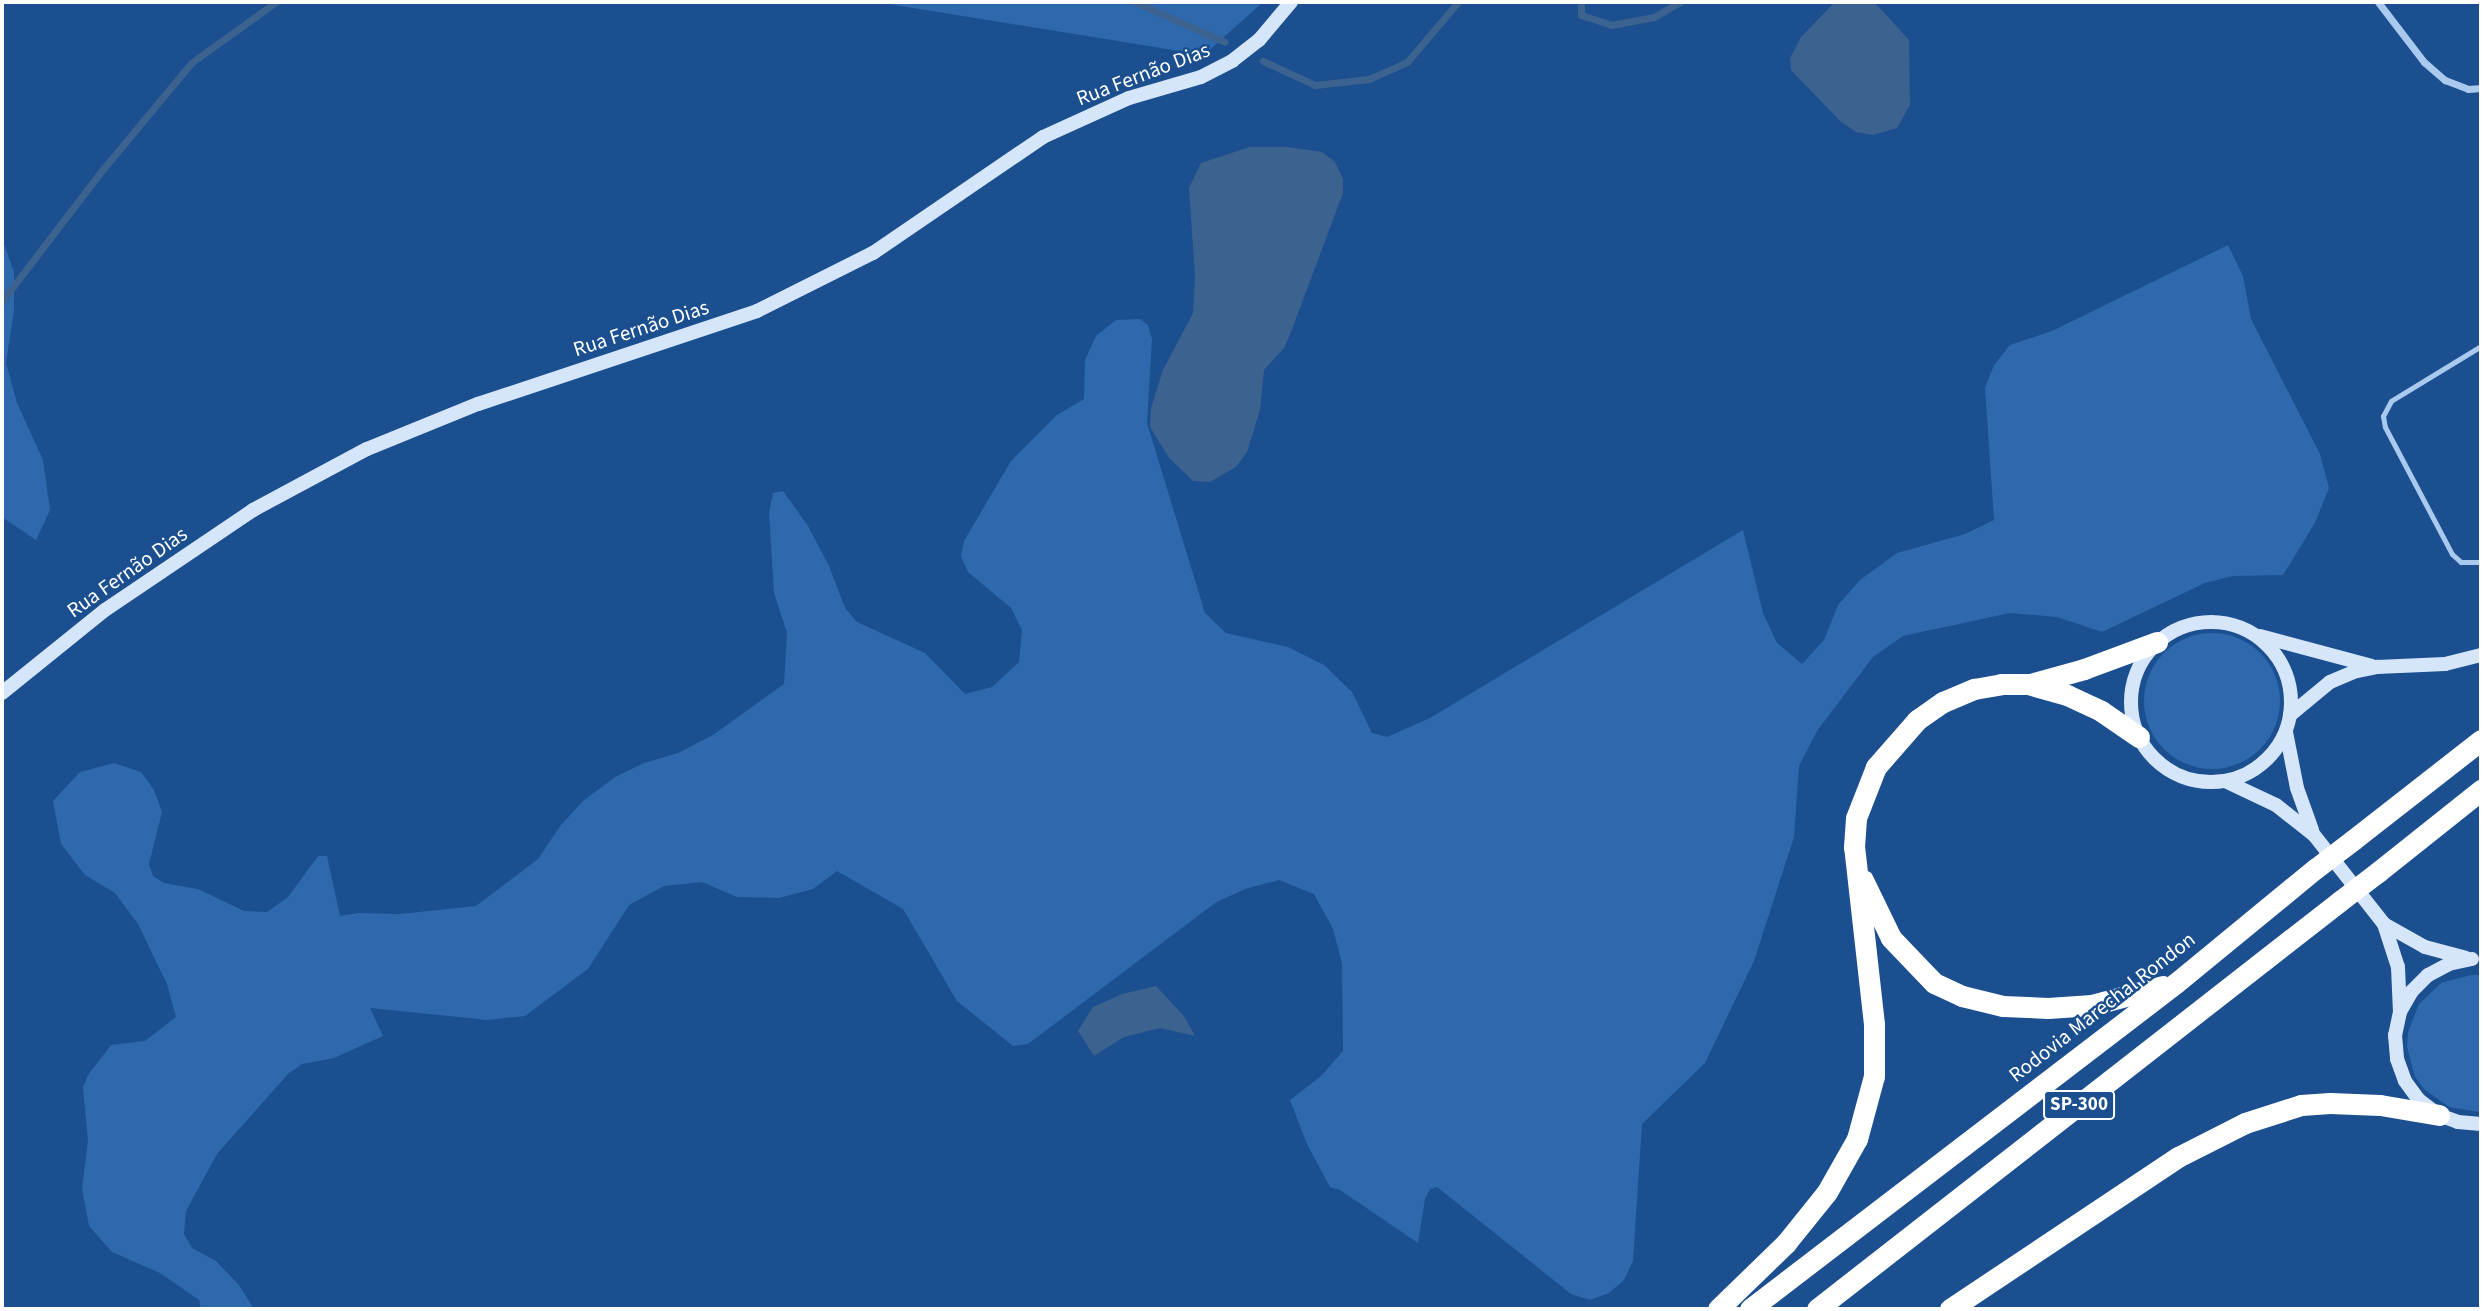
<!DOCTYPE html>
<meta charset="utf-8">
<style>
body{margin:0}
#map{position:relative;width:2483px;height:1311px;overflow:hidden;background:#1b4f8f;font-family:"Source Sans 3",sans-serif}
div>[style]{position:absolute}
.green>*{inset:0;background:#2e69ad}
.round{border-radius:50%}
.water>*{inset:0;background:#3c6290}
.stream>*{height:7px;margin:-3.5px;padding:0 3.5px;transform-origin:3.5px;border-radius:3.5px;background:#3c6290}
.lane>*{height:5px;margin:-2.5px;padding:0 2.5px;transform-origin:2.5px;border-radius:2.5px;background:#a9c9ee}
.street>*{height:7px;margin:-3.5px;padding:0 3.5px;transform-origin:3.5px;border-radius:3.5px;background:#a9c9ee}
.secondary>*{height:14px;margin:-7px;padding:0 7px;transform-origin:7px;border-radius:7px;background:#d6e6fa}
.secondary>.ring{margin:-7px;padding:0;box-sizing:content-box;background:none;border:14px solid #d6e6fa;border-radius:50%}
.highway>*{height:21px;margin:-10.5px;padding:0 10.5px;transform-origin:10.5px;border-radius:10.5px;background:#fff}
.highway-bridge>*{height:21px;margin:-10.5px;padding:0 10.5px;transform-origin:10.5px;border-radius:10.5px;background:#fff}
span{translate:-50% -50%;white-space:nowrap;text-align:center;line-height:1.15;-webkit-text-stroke:5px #1b4f8f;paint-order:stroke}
.shield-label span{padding:2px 5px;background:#1b4f8f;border:2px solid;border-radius:5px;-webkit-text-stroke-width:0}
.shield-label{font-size:19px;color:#fff;font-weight:700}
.street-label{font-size:21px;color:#fff}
.frame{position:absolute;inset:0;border:4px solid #fff;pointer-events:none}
</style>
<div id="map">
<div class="green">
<i style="clip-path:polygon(876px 2px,1263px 2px,1204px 55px)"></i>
<i style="clip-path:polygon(2px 238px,14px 272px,14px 310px,6px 363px,17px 403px,43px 460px,50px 510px,36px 540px,2px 517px)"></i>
<i style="clip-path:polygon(2228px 245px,2243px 276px,2251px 319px,2320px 454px,2329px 488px,2315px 523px,2283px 575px,2233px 576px,2205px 583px,2102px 632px,2057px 617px,2010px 613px,1903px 636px,1873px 657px,1817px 731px,1799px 766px,1794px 837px,1754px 961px,1705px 1063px,1642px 1124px,1633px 1261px,1624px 1280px,1609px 1293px,1590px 1300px,1571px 1294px,1437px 1187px,1430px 1189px,1425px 1199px,1418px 1243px,1340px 1190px,1330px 1187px,1307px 1144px,1290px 1100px,1321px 1076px,1343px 1051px,1342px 963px,1333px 929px,1314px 894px,1279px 880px,1245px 889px,1215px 903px,1028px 1044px,1013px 1046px,957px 1001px,903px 909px,837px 871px,813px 889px,779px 898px,737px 897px,702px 882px,664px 886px,629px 905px,588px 969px,525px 1016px,488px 1020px,370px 1008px,383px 1036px,334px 1058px,302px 1064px,288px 1074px,217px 1154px,186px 1211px,184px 1234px,192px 1248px,216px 1261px,238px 1284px,254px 1309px,201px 1309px,199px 1300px,160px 1273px,112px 1252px,89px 1226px,82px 1189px,88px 1140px,83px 1088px,88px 1075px,111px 1045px,145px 1041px,176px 1017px,167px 984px,138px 924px,115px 893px,85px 875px,61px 844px,53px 801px,80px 772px,114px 763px,141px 772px,154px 790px,162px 812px,149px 864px,153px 876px,164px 883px,198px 889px,244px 911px,267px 912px,288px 897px,318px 856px,327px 856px,340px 916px,358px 913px,400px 914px,476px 906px,538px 859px,561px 825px,583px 801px,615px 777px,644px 763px,678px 753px,713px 735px,784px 684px,787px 633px,774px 593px,769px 513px,773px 493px,783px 491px,808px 526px,829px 566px,845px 608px,857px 622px,925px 653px,965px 694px,992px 687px,1019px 662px,1022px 630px,1011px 608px,968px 572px,961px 556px,964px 541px,1011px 461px,1057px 415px,1084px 399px,1085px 360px,1096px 336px,1116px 320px,1140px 319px,1148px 325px,1152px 339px,1147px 423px,1205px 613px,1226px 633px,1288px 647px,1324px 665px,1352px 692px,1372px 733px,1387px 737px,1430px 718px,1743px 530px,1763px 613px,1777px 643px,1802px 664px,1824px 640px,1838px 605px,1860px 580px,1897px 553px,1965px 534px,1994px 520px,1985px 388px,1994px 365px,2010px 345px,2052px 331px)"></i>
<i class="round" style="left:2144px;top:633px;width:136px;height:136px"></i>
<i style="clip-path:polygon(2471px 975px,2481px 975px,2479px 1112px,2449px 1107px,2424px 1089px,2415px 1077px,2407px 1047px,2408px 1032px,2419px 1004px,2441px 983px)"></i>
</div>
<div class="water">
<i style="clip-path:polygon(1835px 2px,1876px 4px,1909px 40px,1910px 105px,1897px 128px,1873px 135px,1856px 132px,1840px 121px,1791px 70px,1790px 58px,1801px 37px)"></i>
<i style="clip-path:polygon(1250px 147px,1288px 147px,1322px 152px,1335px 162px,1343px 179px,1343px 193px,1291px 332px,1284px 348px,1264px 370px,1260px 410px,1247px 452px,1236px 467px,1210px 482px,1193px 481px,1169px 458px,1150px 427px,1151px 408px,1163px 370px,1193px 313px,1195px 276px,1189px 188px,1201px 163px)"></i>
<i style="clip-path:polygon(1156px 986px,1184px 1016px,1195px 1036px,1160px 1028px,1124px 1037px,1094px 1056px,1078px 1031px,1093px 1007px,1122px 994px)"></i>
</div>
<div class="stream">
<i style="left:1135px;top:2px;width:98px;rotate:24deg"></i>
<i style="left:1581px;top:2px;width:13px;rotate:90deg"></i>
<i style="left:1581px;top:15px;width:32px;rotate:18deg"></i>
<i style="left:1611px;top:25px;width:44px;rotate:-10.5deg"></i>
<i style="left:1654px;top:17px;width:30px;rotate:-30deg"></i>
<i style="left:1263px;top:61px;width:57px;rotate:24.8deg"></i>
<i style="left:1315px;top:85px;width:54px;rotate:-6.3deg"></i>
<i style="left:1369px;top:79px;width:42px;rotate:-24.1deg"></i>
<i style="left:1407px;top:62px;width:79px;rotate:-49.6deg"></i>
<i style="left:2px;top:301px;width:160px;rotate:-52.6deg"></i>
<i style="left:99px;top:174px;width:144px;rotate:-50.3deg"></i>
<i style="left:191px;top:63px;width:105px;rotate:-35.7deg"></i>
</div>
<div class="lane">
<i style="left:2481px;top:346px;width:105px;rotate:148.6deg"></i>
<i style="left:2391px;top:401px;width:17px;rotate:118deg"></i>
<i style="left:2383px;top:416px;width:11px;rotate:80deg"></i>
<i style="left:2385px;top:427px;width:144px;rotate:62.2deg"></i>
<i style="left:2452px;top:554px;width:12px;rotate:42deg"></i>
<i style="left:2461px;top:562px;width:20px"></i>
</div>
<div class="street">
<i style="left:2378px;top:2px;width:76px;rotate:52.5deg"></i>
<i style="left:2424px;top:62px;width:28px;rotate:41deg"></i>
<i style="left:2445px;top:80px;width:25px;rotate:21deg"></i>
<i style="left:2468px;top:89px;width:13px;rotate:-4deg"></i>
</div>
<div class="secondary">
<i class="ring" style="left:2131px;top:622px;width:146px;height:146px"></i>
<i style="left:2260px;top:636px;width:116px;rotate:15deg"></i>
<i style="left:2px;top:693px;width:132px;rotate:-38.9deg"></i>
<i style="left:105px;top:610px;width:179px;rotate:-34deg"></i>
<i style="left:253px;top:510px;width:129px;rotate:-28.2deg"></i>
<i style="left:367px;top:449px;width:120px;rotate:-22.1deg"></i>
<i style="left:478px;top:404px;width:294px;rotate:-18.4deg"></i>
<i style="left:757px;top:311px;width:130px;rotate:-26.6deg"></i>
<i style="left:873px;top:253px;width:206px;rotate:-34.3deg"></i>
<i style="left:1043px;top:137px;width:94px;rotate:-24.4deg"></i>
<i style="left:1129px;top:98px;width:75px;rotate:-16.3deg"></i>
<i style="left:1201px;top:77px;width:35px;rotate:-27deg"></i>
<i style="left:1232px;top:61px;width:34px;rotate:-38deg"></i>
<i style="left:1259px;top:40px;width:50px;rotate:-49.9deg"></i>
<i style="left:2290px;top:715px;width:52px;rotate:-39.5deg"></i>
<i style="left:2330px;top:682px;width:25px;rotate:-23deg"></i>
<i style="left:2353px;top:672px;width:25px;rotate:-12deg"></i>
<i style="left:2377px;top:667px;width:68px;rotate:-2.5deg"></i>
<i style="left:2445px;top:664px;width:37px;rotate:-14deg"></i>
<i style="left:2286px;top:732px;width:57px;rotate:78.9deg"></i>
<i style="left:2297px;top:788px;width:45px;rotate:70.3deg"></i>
<i style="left:2225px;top:781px;width:56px;rotate:25.2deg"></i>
<i style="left:2276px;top:805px;width:48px;rotate:38.3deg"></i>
<i style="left:2314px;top:835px;width:113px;rotate:51.8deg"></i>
<i style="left:2384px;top:924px;width:45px;rotate:72deg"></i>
<i style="left:2398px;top:967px;width:45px;rotate:87.5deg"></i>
<i style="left:2384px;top:924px;width:47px;rotate:29.3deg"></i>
<i style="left:2425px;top:947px;width:42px;rotate:15deg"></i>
<i style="left:2472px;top:959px;width:24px;rotate:168deg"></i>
<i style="left:2449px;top:964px;width:24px;rotate:152deg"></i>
<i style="left:2428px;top:975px;width:23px;rotate:135deg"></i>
<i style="left:2412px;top:991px;width:24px;rotate:120deg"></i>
<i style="left:2400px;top:1012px;width:24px;rotate:102deg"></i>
<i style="left:2395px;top:1035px;width:24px;rotate:85deg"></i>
<i style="left:2397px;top:1059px;width:23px;rotate:70deg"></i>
<i style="left:2405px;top:1081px;width:24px;rotate:54deg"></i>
<i style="left:2419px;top:1100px;width:25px;rotate:37deg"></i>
<i style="left:2439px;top:1115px;width:20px;rotate:20deg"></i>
<i style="left:2458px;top:1122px;width:23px;rotate:5deg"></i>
</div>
<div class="highway">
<i style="left:2030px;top:684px;width:56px;rotate:-15.5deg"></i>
<i style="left:2084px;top:669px;width:78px;rotate:-20.3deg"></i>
<i style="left:2353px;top:840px;width:162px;rotate:-38deg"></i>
<i style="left:2378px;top:872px;width:132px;rotate:-38.5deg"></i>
<i style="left:1863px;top:880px;width:64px;rotate:64.2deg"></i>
<i style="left:1891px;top:938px;width:62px;rotate:46.3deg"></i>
<i style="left:1934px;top:983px;width:31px;rotate:25deg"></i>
<i style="left:1962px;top:996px;width:42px;rotate:13.7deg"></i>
<i style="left:2003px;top:1006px;width:45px;rotate:2.5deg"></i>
<i style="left:2048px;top:1008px;width:44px;rotate:-3.9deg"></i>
<i style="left:2092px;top:1005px;width:73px;rotate:-15deg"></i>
<i style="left:1718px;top:1309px;width:95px;rotate:-44.1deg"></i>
<i style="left:1786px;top:1243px;width:65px;rotate:-51.2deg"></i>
<i style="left:1827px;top:1192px;width:61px;rotate:-60.5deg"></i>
<i style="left:1857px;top:1139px;width:65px;rotate:-74.9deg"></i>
<i style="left:1874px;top:1076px;width:52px;rotate:-90deg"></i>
<i style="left:1874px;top:1024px;width:178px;rotate:-96.4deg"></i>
<i style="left:1854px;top:847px;width:29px;rotate:-86deg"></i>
<i style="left:1856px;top:818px;width:55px;rotate:-68.6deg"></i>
<i style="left:1876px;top:767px;width:62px;rotate:-48.9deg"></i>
<i style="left:1917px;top:720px;width:32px;rotate:-35deg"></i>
<i style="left:1943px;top:702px;width:34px;rotate:-23deg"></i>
<i style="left:1974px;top:689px;width:27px;rotate:-10deg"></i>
<i style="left:2001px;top:684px;width:27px"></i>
<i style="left:2028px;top:684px;width:41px;rotate:15.8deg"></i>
<i style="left:2067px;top:695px;width:38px;rotate:25deg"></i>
<i style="left:2101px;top:711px;width:46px;rotate:34.4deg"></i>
<i style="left:1750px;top:1309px;width:536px;rotate:-37.43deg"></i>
<i style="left:2176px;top:983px;width:180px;rotate:-39.4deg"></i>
<i style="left:1817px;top:1309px;width:663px;rotate:-37.96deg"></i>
<i style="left:1950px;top:1309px;width:274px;rotate:-33.7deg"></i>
<i style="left:2178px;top:1157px;width:75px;rotate:-26.9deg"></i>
<i style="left:2245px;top:1123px;width:59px;rotate:-17.8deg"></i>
<i style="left:2301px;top:1105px;width:29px;rotate:-4deg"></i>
<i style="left:2330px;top:1103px;width:50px;rotate:2.3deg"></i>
<i style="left:2380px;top:1105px;width:60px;rotate:9.6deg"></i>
</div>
<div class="highway-bridge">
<i style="left:2315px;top:869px;width:48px;rotate:-37.3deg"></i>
<i style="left:2340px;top:901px;width:48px;rotate:-37.3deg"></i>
</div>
<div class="shield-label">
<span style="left:2079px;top:1105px">SP-300</span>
</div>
<div class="street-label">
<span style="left:1143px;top:74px;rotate:-21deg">Rua Fernão Dias</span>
<span style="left:641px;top:328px;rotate:-18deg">Rua Fernão Dias</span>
<span style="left:127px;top:572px;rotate:-35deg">Rua Fernão Dias</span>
<span style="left:2102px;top:1007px;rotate:-38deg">Rodovia Marechal Rondon</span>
</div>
<div class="frame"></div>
</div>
